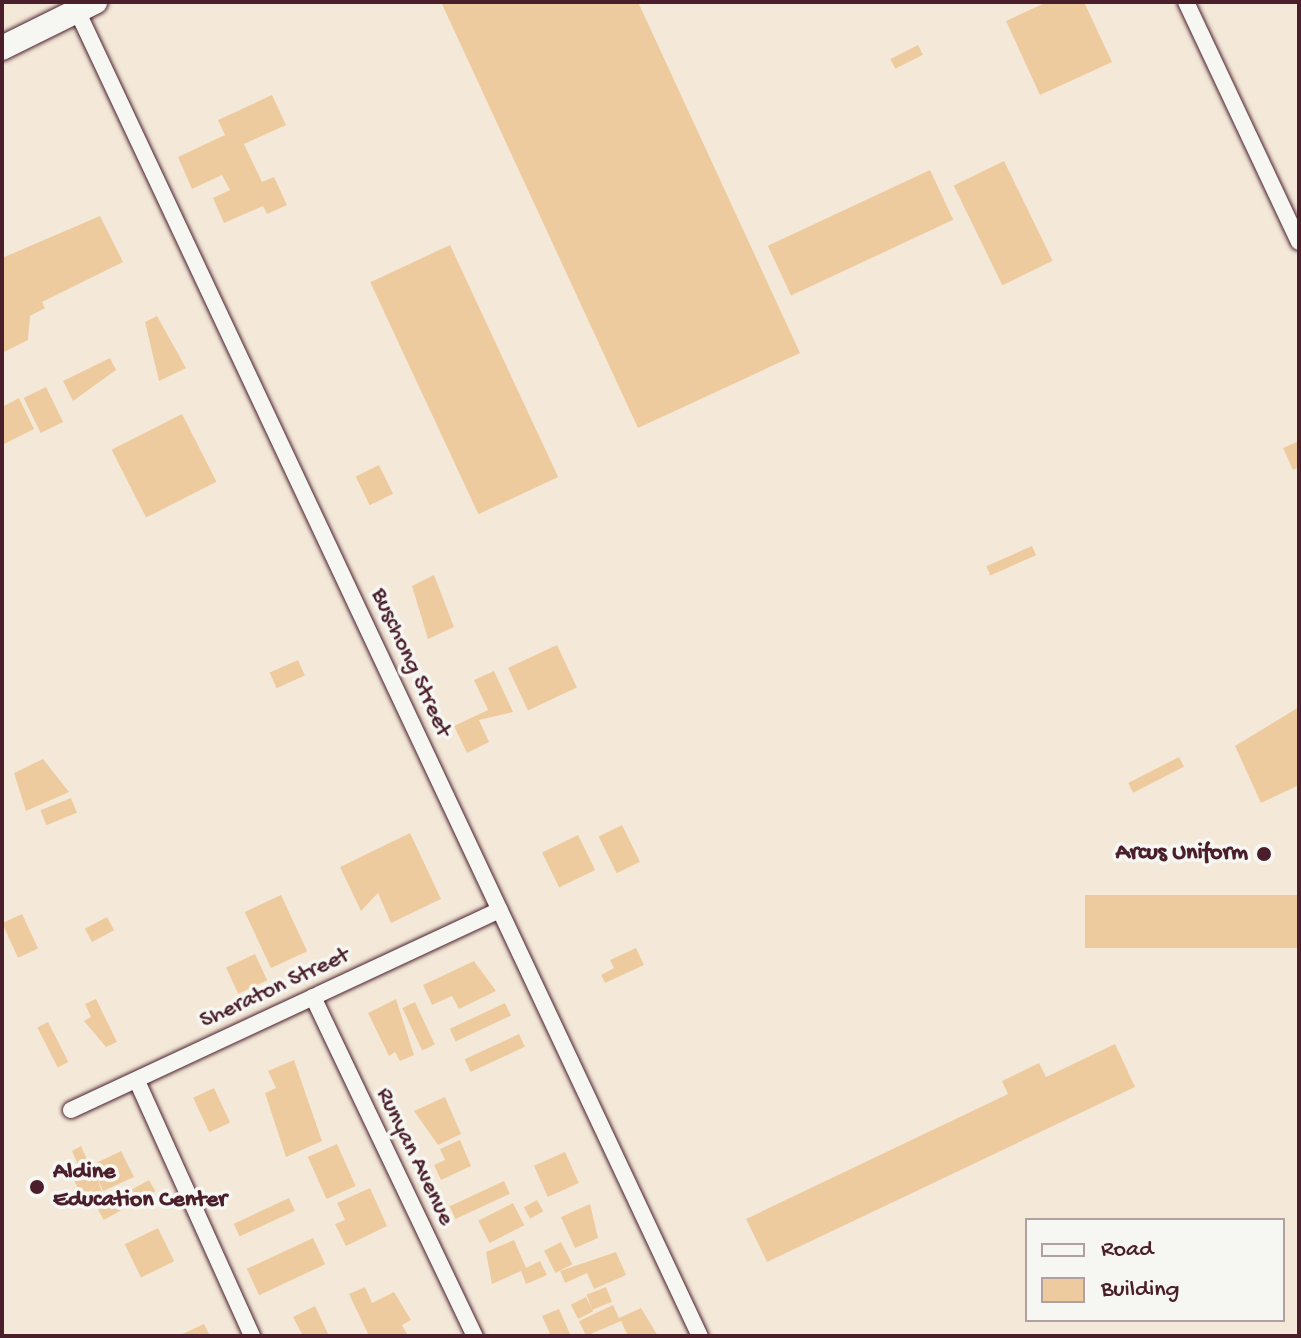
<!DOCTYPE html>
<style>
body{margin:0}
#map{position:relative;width:1301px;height:1338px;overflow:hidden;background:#f4e9d9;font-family:"Gochi Hand",sans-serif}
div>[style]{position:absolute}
.building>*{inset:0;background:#eecb9f;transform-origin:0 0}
.roads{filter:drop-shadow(0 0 2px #4a1f2b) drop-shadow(0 0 2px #4a1f2b)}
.street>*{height:16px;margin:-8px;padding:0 8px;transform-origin:8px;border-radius:8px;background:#f6f6f2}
.secondary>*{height:24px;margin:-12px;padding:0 12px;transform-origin:12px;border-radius:12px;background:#f6f6f2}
.dots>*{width:22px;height:22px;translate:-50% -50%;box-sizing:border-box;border:4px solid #f6f6f2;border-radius:50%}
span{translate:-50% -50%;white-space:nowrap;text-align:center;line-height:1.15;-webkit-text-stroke:7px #f6f6f2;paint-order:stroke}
.street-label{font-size:24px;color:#4a1f2b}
.poi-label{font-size:24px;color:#4a1f2b;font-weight:700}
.right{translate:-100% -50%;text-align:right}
.left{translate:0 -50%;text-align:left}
.frame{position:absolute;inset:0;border:4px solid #4a1f2b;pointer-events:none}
.legend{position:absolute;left:1025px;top:1218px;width:260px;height:104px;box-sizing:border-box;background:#f6f6f2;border:2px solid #b1a0a2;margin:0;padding:10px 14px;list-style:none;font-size:24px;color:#4a1f2b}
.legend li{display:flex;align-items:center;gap:16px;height:40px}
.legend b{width:40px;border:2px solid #b1a0a2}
</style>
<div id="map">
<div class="building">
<i style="clip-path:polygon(441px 2px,638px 2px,800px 353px,638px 428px)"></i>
<i style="clip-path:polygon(1047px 2px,1084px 2px,1112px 62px,1040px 95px,1006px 21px)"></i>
<i style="left:918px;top:45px;width:11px;height:31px;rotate:63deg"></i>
<i style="clip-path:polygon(272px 95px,286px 125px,244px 144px,262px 182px,274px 177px,287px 205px,267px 214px,263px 206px,224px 223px,213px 198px,230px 190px,222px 175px,192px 189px,178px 157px,225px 135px,218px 120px)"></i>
<i style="left:1004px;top:161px;width:111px;height:56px;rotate:64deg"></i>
<i style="left:930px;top:170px;width:55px;height:179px;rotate:65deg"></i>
<i style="clip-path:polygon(100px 216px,123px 262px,42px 302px,45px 308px,30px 316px,28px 340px,2px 353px,2px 258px)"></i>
<i style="left:450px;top:245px;width:256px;height:88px;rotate:65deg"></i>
<i style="clip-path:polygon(157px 316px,186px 368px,159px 381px,145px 322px)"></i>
<i style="clip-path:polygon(110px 358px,116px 370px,73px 401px,63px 381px)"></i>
<i style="left:46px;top:387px;width:39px;height:25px;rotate:64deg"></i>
<i style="clip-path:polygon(19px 398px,34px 429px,2px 445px,2px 407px)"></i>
<i style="left:182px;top:414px;width:76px;height:79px;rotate:63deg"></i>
<i style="clip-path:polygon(1299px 441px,1299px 467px,1293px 470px,1283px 448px)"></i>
<i style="left:379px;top:465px;width:32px;height:26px;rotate:64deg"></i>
<i style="left:1032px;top:546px;width:10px;height:50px;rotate:66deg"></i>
<i style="clip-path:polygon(434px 575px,454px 627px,428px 639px,412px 586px)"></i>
<i style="left:557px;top:645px;width:47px;height:54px;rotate:65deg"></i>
<i style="left:298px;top:660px;width:17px;height:31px;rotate:66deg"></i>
<i style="clip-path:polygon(494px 671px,513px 712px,479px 720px,489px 742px,467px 753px,454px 726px,488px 710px,474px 680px)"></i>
<i style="clip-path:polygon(1299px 707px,1299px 785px,1261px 803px,1235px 746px)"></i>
<i style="left:1179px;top:757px;width:11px;height:57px;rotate:63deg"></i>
<i style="clip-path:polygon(43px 759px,69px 792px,26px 811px,14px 773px)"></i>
<i style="left:71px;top:798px;width:16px;height:33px;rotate:68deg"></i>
<i style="left:622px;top:825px;width:41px;height:26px;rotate:64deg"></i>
<i style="clip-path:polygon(410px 833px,441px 899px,391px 923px,378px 893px,361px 911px,340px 867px)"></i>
<i style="left:578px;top:835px;width:39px;height:40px;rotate:64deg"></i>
<i style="left:281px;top:895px;width:62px;height:40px;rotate:65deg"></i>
<i style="left:1299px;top:895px;width:53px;height:214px;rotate:90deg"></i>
<i style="left:22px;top:914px;width:38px;height:22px;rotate:65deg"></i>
<i style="left:107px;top:917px;width:15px;height:25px;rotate:62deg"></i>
<i style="clip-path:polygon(636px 948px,644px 965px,605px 983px,601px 975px,614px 968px,610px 960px)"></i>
<i style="left:255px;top:954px;width:29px;height:32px;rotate:65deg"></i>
<i style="clip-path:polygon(474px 961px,496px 991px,459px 1009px,452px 996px,432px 1005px,423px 985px)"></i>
<i style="clip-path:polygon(96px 999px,117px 1042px,106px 1047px,84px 1021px,91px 1017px,85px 1004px)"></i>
<i style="clip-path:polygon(396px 999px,414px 1055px,400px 1061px,395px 1052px,389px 1056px,368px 1013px)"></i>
<i style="left:415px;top:1002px;width:47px;height:14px;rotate:65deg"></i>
<i style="left:505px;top:1003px;width:14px;height:61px;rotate:65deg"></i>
<i style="left:48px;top:1022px;width:45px;height:12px;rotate:63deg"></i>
<i style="left:519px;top:1034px;width:14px;height:60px;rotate:65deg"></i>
<i style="clip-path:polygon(1115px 1044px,1135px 1087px,767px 1262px,746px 1219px,1008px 1094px,1002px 1081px,1039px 1063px,1046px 1077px)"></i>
<i style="clip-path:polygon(294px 1060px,322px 1141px,286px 1157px,265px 1093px,276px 1088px,268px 1071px)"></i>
<i style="left:214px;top:1088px;width:38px;height:23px;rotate:65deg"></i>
<i style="clip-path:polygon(445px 1097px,461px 1134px,438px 1145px,414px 1111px)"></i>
<i style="clip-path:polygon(460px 1140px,471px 1166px,441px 1180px,434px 1165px,445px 1160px,440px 1149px)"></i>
<i style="left:337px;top:1144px;width:46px;height:32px;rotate:66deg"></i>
<i style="clip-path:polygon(81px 1146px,90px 1166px,121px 1151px,134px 1177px,103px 1191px,96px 1175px,102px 1192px,79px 1191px,74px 1180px,83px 1176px,72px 1151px)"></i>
<i style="left:565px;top:1152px;width:34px;height:34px;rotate:66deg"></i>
<i style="left:149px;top:1180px;width:13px;height:59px;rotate:61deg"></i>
<i style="left:504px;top:1181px;width:14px;height:60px;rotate:65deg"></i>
<i style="clip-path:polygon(370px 1188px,387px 1226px,346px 1246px,335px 1224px,345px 1220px,337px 1203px)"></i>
<i style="left:289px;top:1198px;width:14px;height:61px;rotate:65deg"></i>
<i style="left:537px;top:1200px;width:13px;height:15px;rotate:61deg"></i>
<i style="left:513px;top:1203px;width:25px;height:39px;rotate:63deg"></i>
<i style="clip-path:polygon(590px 1204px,598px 1238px,575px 1248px,561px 1217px)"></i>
<i style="left:158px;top:1228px;width:37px;height:37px;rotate:64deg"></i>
<i style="left:313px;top:1238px;width:29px;height:73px;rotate:65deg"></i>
<i style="clip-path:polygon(514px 1240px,526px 1268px,540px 1261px,547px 1275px,526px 1284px,521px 1271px,492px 1284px,486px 1252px)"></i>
<i style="left:561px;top:1242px;width:25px;height:19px;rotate:63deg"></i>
<i style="clip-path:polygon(616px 1252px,626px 1275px,594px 1289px,587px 1273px,565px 1283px,560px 1271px)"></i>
<i style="clip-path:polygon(365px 1287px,372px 1303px,394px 1292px,411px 1320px,402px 1325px,408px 1336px,369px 1336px,349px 1294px)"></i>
<i style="left:606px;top:1287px;width:16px;height:21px;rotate:68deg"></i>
<i style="left:586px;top:1297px;width:16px;height:17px;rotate:63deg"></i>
<i style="clip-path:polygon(613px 1305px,619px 1318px,641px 1308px,658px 1336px,628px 1336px,621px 1321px,586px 1336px,579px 1321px)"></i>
<i style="clip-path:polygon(315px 1306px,329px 1336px,302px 1334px,293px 1317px)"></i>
<i style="clip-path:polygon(559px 1309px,571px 1336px,551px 1336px,542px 1316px)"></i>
<i style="clip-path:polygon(204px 1324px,210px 1336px,178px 1336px)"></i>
</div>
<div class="roads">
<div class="street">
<i style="left:73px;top:2px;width:1474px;rotate:64.83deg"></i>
<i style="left:1186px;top:2px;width:265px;rotate:64.8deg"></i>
<i style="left:313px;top:997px;width:376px;rotate:64.5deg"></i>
<i style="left:137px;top:1081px;width:280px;rotate:65.7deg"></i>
<i style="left:71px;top:1110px;width:473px;rotate:-25deg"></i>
</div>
<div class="secondary">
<i style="left:2px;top:48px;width:104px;rotate:-26.3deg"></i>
</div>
</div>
<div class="dots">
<i style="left:1264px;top:854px;background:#4a1f2b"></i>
<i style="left:37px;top:1187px;background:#4a1f2b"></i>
</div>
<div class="street-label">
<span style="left:410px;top:663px;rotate:65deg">Buschong Street</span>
<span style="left:275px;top:989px;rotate:-25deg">Sheraton Street</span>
<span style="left:414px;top:1157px;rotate:64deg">Runyan Avenue</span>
</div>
<div class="poi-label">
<span class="right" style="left:1248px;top:854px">Arcus Uniform</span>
<span class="left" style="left:53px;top:1187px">Aldine<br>Education Center</span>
</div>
<div class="frame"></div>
<ul class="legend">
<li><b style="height:10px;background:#f6f6f2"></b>Road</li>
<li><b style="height:22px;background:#eecb9f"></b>Building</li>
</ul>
</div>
